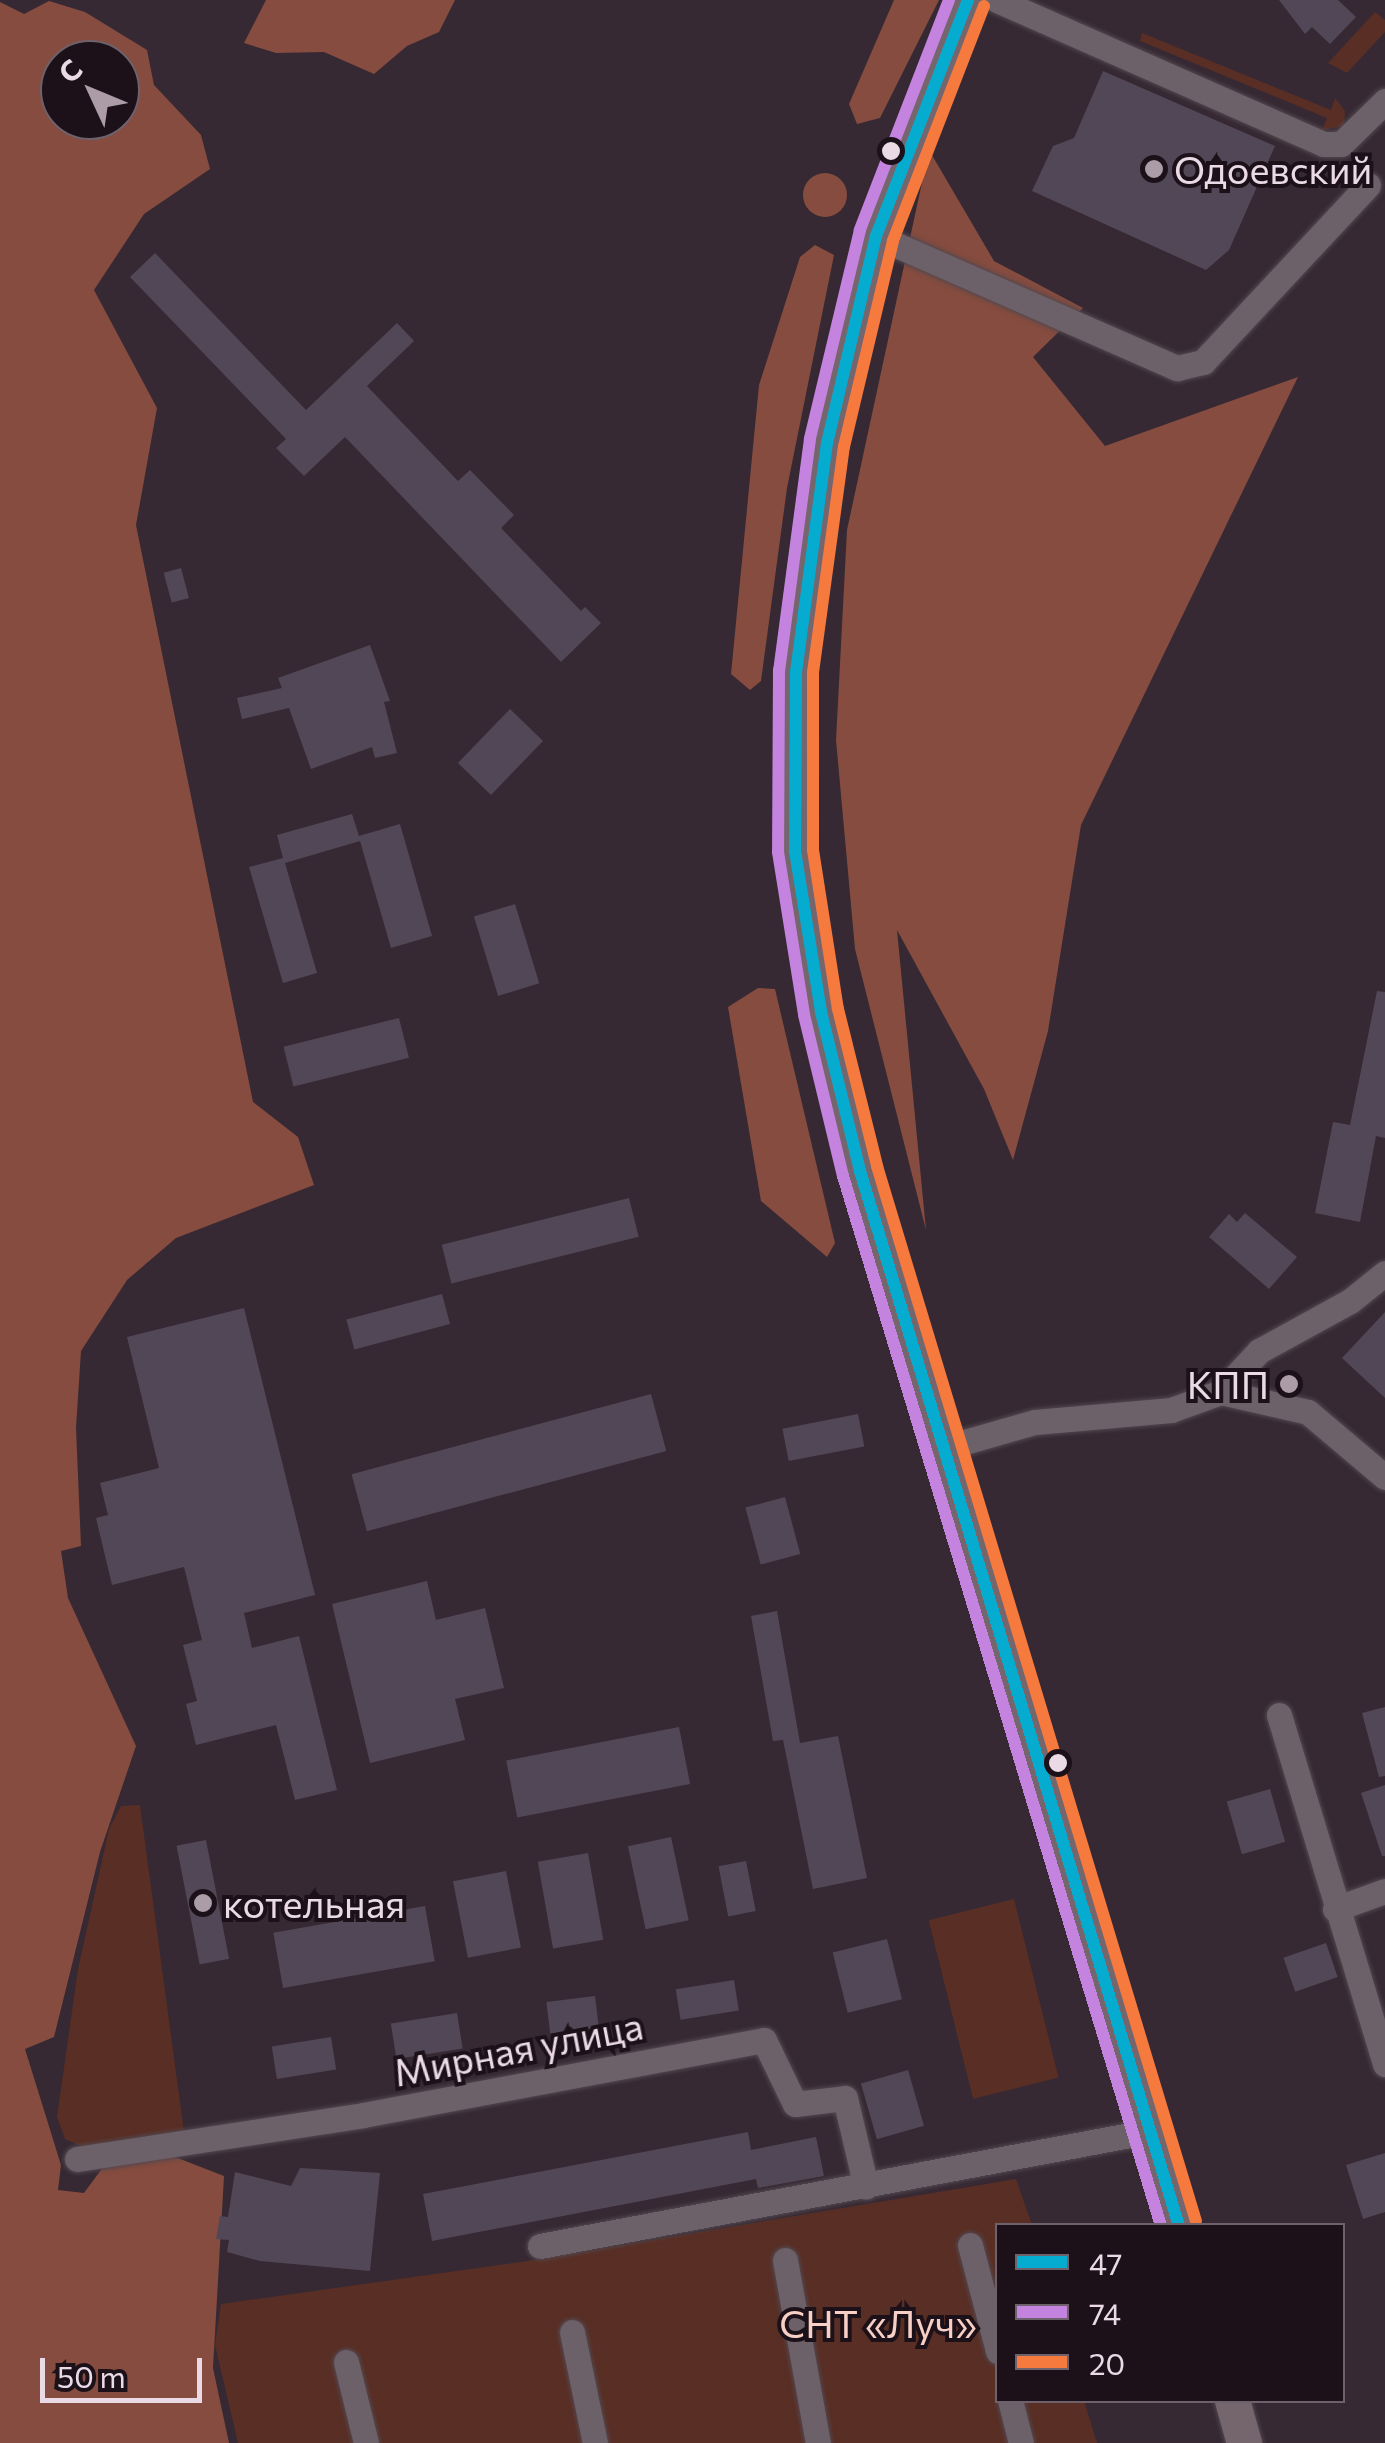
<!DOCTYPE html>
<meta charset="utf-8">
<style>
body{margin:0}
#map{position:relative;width:1385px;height:2443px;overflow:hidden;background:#362933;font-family:Commissioner,sans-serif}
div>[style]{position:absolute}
.green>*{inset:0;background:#592e24;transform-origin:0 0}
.forest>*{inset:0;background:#854c3f}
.round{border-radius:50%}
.building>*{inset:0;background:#524756;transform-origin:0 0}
.roads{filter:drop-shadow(0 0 2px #52474f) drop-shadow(0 0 2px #52474f)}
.street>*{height:25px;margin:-12.5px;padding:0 12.5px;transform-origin:12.5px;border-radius:12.5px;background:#6c6169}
.secondary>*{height:35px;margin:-17.5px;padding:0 17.5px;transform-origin:17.5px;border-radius:17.5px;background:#75666e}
.bus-1>*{height:12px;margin:-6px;padding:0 6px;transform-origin:6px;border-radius:6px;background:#06acd0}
.bus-2>*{height:12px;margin:-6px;padding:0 6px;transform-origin:6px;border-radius:6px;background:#c483df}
.bus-3>*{height:12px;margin:-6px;padding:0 6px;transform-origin:6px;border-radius:6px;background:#f6793e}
.dots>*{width:28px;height:28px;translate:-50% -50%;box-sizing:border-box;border:5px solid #1c1119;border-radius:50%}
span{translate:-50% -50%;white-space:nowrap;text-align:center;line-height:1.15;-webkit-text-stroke:8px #1c1119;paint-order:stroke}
.poi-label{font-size:38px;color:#eadae6}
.left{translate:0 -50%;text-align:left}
.right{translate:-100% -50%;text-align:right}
.street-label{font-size:38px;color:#eadae6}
.park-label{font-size:38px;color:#f7cfc4}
.legend{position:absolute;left:995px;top:2223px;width:350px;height:180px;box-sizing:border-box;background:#1c1119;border:2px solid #6e616b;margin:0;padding:12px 18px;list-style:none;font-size:30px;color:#eadae6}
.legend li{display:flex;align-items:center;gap:20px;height:50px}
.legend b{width:50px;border:2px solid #6e616b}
.north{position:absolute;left:40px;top:40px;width:100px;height:100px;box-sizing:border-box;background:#1c1119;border:2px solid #6e616b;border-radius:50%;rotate:314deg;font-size:28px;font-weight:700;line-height:40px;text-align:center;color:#eadae6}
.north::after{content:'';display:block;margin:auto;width:35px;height:45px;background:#ab9ca7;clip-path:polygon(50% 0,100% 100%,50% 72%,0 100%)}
.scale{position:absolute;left:40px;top:2358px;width:162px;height:45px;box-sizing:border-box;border:5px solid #eadae6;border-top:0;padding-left:12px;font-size:30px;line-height:35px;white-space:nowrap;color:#eadae6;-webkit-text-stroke:8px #1c1119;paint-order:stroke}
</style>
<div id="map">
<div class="green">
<i style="clip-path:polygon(1375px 12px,1385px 20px,1385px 32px,1347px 73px,1328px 63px)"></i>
<i style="clip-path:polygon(1142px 33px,1331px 110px,1335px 98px,1345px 111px,1344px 126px,1322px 130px,1327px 118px,1140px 41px)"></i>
<i style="clip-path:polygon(140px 1805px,184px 2132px,83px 2147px,65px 2139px,57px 2117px,78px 1969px,109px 1829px,121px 1806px)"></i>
<i style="left:1014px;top:1899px;width:184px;height:88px;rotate:76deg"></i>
<i style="clip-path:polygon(1016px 2179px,1032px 2225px,998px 2226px,998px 2400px,1084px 2401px,1097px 2443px,238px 2443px,215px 2345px,221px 2304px,521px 2262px)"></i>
</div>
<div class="forest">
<i style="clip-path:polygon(266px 0,455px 0,439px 32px,407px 46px,374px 74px,324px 52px,276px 53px,244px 43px)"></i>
<i style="clip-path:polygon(894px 0,939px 0,880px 118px,857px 124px,849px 104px)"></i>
<i style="clip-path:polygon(evenodd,49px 1px,85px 12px,147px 50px,154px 85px,201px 135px,210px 169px,144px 214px,94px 290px,157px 408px,136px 525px,253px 1102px,298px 1137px,314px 1185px,176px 1238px,127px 1280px,81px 1351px,76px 1428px,81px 1546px,61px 1551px,68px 1598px,136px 1746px,100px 1852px,54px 2037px,25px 2049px,61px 2165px,58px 2190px,84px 2193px,106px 2163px,170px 2155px,224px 2176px,213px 2368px,229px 2443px,0 2443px,0 2px,24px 14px,49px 1px,60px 60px,120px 60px,120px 120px,60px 120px,60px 60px)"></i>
<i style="clip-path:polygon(929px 150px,994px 261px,1083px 308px,1033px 357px,1105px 446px,1298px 377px,1081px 825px,1048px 1031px,1013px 1160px,984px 1089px,897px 930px,926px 1230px,855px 949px,836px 740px,847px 530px)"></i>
<i class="round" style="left:803px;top:173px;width:44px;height:44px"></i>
<i style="clip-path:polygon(815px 245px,834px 255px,787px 488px,761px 681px,750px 690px,731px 674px,759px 385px,800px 257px)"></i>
<i style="clip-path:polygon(758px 988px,775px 989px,835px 1243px,827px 1257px,761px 1201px,728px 1007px)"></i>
</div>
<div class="building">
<i style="clip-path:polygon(1279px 0,1338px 0,1356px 17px,1330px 44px,1312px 27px,1305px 34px)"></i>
<i style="clip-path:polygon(1103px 71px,1275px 146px,1229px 250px,1206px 270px,1032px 191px,1053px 146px,1074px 138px)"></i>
<i style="clip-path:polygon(155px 253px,306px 410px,397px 323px,414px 341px,367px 386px,458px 481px,470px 470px,514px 515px,501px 528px,581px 611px,585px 607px,601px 623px,561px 662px,345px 437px,304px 476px,276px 448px,286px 439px,130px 277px)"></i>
<i style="left:181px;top:568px;width:31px;height:18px;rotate:75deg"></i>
<i style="clip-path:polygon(370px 645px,390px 701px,384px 702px,397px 753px,375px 758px,372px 747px,311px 769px,289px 708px,242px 719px,237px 698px,282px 688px,278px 678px)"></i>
<i style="left:510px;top:709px;width:46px;height:75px;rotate:44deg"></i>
<i style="clip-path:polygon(352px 814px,359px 836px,400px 824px,432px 936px,391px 948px,360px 841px,285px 863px,317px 973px,283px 983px,249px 867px,283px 858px,277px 835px)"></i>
<i style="left:515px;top:904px;width:83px;height:43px;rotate:73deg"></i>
<i style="clip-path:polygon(1377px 991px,1385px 992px,1385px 1138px,1376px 1136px,1360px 1222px,1315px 1213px,1333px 1122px,1350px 1125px)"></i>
<i style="left:399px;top:1018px;width:41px;height:119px;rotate:76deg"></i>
<i style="left:629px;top:1198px;width:40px;height:193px;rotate:76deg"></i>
<i style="clip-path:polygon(1245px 1213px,1297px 1257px,1269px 1289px,1209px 1237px,1229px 1214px,1237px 1222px)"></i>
<i style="left:442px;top:1294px;width:31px;height:99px;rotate:75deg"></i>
<i style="clip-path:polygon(244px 1308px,315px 1595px,244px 1613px,252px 1648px,299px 1636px,337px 1790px,295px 1800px,276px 1725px,196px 1745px,186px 1704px,197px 1701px,183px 1645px,202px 1640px,184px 1567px,112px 1585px,96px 1518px,108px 1515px,100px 1483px,159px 1468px,127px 1337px)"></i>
<i style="clip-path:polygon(1385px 1312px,1385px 1398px,1342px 1358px)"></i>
<i style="left:651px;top:1394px;width:59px;height:310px;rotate:75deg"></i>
<i style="left:858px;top:1414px;width:33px;height:77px;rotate:79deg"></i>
<i style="left:785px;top:1497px;width:59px;height:41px;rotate:75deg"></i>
<i style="clip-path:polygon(427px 1581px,436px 1620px,485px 1608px,504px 1688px,455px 1699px,465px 1740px,370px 1763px,332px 1604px)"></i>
<i style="clip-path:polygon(777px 1611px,800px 1743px,838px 1736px,867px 1878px,813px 1889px,783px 1740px,773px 1741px,751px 1616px)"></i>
<i style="clip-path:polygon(1385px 1707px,1385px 1776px,1379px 1777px,1362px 1713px)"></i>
<i style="left:679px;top:1727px;width:58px;height:176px;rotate:79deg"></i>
<i style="clip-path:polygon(1385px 1785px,1385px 1856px,1382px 1856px,1361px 1793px)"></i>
<i style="left:1270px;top:1789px;width:55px;height:45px;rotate:74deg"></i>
<i style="left:671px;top:1837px;width:85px;height:44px;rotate:78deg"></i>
<i style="left:206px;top:1840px;width:121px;height:30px;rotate:79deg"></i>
<i style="left:588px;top:1853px;width:88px;height:51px;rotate:80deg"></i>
<i style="left:746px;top:1861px;width:51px;height:28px;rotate:79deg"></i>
<i style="left:506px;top:1871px;width:78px;height:54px;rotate:79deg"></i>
<i style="left:425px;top:1906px;width:56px;height:154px;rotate:80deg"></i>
<i style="left:887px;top:1939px;width:62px;height:56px;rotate:76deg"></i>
<i style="left:1326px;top:1943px;width:36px;height:45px;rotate:71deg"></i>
<i style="left:734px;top:1980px;width:31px;height:59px;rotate:81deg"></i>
<i style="left:595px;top:1996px;width:32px;height:49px;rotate:83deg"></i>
<i style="left:457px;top:2013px;width:36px;height:67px;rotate:81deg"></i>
<i style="left:331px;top:2037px;width:33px;height:60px;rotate:81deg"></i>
<i style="left:908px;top:2070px;width:58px;height:49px;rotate:74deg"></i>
<i style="clip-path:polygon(748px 2132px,751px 2150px,816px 2137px,824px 2176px,758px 2188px,756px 2179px,432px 2241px,423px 2194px)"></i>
<i style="clip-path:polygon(1385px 2153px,1385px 2212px,1363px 2219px,1346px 2165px)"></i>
<i style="clip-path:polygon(300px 2168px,380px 2173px,370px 2271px,260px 2261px,227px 2252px,229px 2240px,216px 2239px,220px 2216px,228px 2217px,235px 2172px,291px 2186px)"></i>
</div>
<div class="roads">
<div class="street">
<i style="left:997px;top:0;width:356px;rotate:23.8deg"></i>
<i style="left:1323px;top:144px;width:18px"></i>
<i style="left:1341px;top:144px;width:62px;rotate:-44.3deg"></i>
<i style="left:876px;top:236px;width:329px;rotate:23.7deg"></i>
<i style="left:1177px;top:368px;width:27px;rotate:-13deg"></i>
<i style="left:1203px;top:362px;width:242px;rotate:-47deg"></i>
<i style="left:1385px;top:1273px;width:45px;rotate:141.3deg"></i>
<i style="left:1350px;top:1301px;width:104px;rotate:151.2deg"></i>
<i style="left:1259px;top:1351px;width:56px;rotate:132.8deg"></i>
<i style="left:1221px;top:1392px;width:89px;rotate:12.9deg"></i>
<i style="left:1308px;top:1412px;width:101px;rotate:40.2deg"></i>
<i style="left:947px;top:1447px;width:91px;rotate:-15.9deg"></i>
<i style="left:1035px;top:1422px;width:137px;rotate:-5deg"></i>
<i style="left:1171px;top:1410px;width:53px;rotate:-19.8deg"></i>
<i style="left:1279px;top:1715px;width:365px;rotate:73.1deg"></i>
<i style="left:1335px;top:1909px;width:53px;rotate:-19.8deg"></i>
<i style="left:77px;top:2159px;width:289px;rotate:-8.7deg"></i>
<i style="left:363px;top:2115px;width:408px;rotate:-10.6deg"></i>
<i style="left:764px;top:2040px;width:71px;rotate:64.2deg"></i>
<i style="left:795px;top:2104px;width:50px;rotate:-6.8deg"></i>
<i style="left:845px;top:2098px;width:91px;rotate:76.7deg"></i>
<i style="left:970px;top:2245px;width:110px;rotate:75.2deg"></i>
<i style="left:540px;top:2246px;width:622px;rotate:-10.66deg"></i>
<i style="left:785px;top:2260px;width:186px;rotate:79.8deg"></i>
<i style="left:572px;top:2332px;width:113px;rotate:78.3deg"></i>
<i style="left:346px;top:2362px;width:83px;rotate:76.1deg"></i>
<i style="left:1010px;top:2400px;width:44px;rotate:75.7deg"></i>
</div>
<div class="secondary">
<i style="left:968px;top:0;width:253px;rotate:111.3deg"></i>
<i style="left:876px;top:236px;width:213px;rotate:103.3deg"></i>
<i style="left:827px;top:443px;width:231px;rotate:97.7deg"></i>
<i style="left:796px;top:672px;width:179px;rotate:90.3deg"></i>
<i style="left:795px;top:851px;width:163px;rotate:80.8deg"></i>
<i style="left:821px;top:1012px;width:164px;rotate:76.2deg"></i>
<i style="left:860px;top:1171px;width:1102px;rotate:73.18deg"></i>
<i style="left:1232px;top:2400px;width:45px;rotate:74.4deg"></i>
</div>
</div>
<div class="bus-1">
<i style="left:968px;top:0;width:253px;rotate:111.3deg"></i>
<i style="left:876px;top:236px;width:213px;rotate:103.3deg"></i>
<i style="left:827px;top:443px;width:231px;rotate:97.7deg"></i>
<i style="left:796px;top:672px;width:179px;rotate:90.3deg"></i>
<i style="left:795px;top:851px;width:163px;rotate:80.8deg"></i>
<i style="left:821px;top:1012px;width:164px;rotate:76.2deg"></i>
<i style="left:860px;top:1171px;width:1102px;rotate:73.18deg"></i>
</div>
<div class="bus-2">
<i style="left:949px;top:0;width:247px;rotate:111.2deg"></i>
<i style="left:860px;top:230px;width:215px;rotate:103.5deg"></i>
<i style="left:810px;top:439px;width:233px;rotate:97.6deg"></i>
<i style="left:779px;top:670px;width:182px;rotate:90.3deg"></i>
<i style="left:778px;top:852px;width:165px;rotate:80.9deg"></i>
<i style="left:804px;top:1015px;width:166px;rotate:76.4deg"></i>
<i style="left:843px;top:1176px;width:1097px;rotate:73.15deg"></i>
</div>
<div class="bus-3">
<i style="left:984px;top:6px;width:252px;rotate:111.2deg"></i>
<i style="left:893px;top:241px;width:211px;rotate:103.4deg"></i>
<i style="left:844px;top:446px;width:229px;rotate:97.8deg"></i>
<i style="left:813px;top:673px;width:177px;rotate:90deg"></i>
<i style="left:813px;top:850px;width:161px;rotate:81.1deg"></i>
<i style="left:838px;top:1009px;width:162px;rotate:76deg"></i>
<i style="left:877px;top:1166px;width:1102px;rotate:73.18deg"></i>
</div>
<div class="dots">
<i style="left:891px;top:151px;background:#eadae6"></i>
<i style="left:1154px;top:169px;background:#ab9ca7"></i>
<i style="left:1289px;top:1384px;background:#ab9ca7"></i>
<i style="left:1058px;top:1763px;background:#eadae6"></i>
<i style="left:203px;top:1903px;background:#ab9ca7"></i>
</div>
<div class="poi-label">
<span class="left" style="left:1174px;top:169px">Одоевский</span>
<span class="right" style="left:1269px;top:1384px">КПП</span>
<span class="left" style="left:223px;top:1903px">котельная</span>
</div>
<div class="street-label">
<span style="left:518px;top:2048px;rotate:-11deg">Мирная улица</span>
</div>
<div class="park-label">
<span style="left:878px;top:2323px">СНТ «Луч»</span>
</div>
<ul class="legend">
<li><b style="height:12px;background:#06acd0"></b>47</li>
<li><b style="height:12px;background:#c483df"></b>74</li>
<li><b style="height:12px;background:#f6793e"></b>20</li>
</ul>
<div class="north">С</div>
<div class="scale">50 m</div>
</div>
